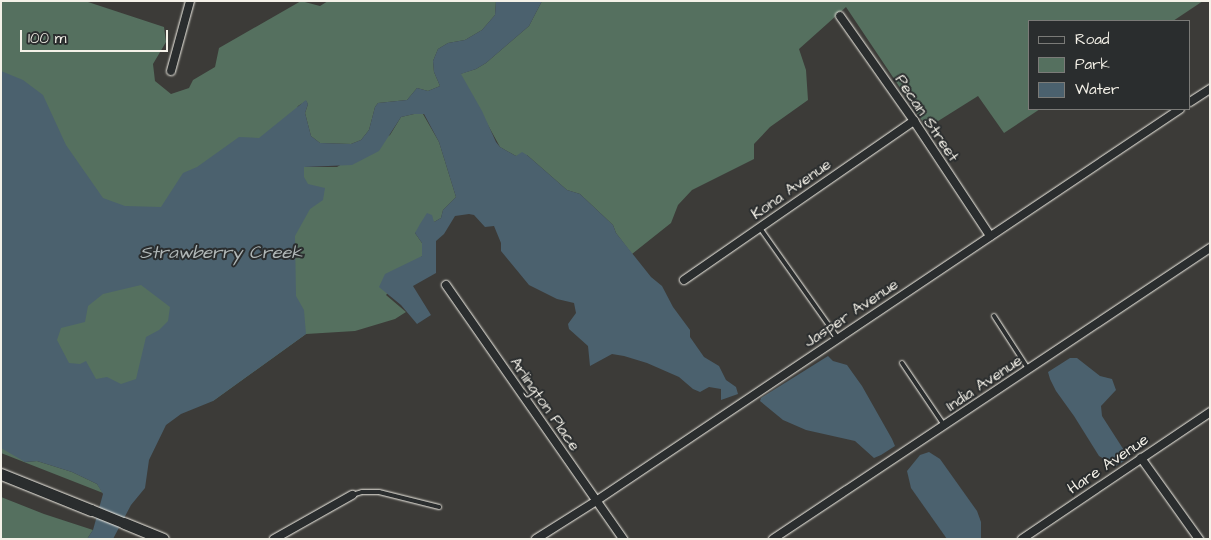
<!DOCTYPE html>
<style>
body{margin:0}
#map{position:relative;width:1211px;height:540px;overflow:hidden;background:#3c3b38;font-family:"Architects Daughter",sans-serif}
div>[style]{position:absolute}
.green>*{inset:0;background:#55705f}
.water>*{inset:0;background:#4b616e}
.roads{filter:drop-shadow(0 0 1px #f4f1e8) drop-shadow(0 0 1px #f4f1e8)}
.service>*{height:4px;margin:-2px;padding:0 2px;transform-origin:2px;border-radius:2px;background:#2a2d2e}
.minor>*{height:8px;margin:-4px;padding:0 4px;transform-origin:4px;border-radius:4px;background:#2a2d2e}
.tertiary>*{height:10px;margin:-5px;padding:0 5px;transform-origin:5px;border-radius:5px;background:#2a2d2e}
.secondary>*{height:11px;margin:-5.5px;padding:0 5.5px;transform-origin:5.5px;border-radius:5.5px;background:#2a2d2e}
span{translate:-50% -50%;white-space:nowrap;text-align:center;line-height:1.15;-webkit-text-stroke:4px #2a2d2e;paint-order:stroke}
.street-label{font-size:16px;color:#f4f1e8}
.water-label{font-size:18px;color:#b0b7b7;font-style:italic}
.frame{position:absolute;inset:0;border:2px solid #f4f1e8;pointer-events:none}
.legend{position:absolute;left:1028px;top:20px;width:162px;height:90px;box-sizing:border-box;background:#2a2d2e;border:1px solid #7b7b78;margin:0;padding:6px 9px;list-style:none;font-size:15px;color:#f4f1e8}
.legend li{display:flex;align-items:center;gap:10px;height:25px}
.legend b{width:25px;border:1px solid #7b7b78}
.scale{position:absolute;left:20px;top:30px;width:148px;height:22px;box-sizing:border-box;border:2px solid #f4f1e8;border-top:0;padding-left:6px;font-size:15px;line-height:18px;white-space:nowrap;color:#f4f1e8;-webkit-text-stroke:4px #2a2d2e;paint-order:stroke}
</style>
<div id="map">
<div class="green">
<i style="clip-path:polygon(1px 1px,85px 1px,164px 27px,166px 42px,153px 64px,155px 81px,171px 94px,189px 88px,193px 80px,215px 67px,219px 48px,301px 1px,320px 6px,328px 1px,496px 1px,495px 15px,482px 30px,465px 40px,448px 43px,438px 49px,433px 61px,434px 72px,440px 86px,428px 91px,417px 88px,407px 100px,378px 103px,375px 107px,369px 130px,361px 140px,351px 144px,320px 143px,311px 136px,305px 113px,308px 104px,306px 101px,298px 106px,217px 297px,58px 461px,4px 74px,1px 71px)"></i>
<i style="clip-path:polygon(542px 1px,1203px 1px,1173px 21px,1030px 21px,1030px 109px,1040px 109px,1004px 133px,978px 96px,927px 128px,846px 7px,799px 49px,806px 70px,808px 100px,770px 127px,754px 144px,754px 159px,692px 190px,678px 205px,671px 223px,632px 254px,616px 233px,613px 225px,580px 194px,567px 190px,527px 155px,516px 156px,500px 147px,460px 74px,476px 69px,486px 63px,529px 26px)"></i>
<i style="clip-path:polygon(414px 114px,423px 114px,439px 142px,456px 197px,443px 210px,441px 218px,415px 233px,422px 243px,422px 256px,386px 295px,406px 312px,395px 319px,355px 331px,306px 334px,213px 401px,304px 167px,337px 167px,390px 135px,401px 117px)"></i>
<i style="clip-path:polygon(1px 424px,25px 462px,37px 461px,72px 472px,97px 484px,103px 493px,1px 453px)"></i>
<i style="clip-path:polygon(1px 497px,44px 514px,93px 530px,87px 539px,1px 539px)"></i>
</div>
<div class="water">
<i style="clip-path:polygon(evenodd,496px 1px,542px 1px,529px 26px,486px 63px,476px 69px,461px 74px,482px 111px,496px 142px,500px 147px,516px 156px,522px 152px,527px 155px,567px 190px,580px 194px,613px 225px,616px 233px,651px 277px,662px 286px,673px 307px,690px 330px,690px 337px,704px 357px,719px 366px,726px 380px,736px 387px,738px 394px,721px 400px,721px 389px,709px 387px,700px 392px,693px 389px,679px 377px,647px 363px,624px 356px,612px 354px,590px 366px,588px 346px,569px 329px,568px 324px,576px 313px,574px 303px,557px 299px,529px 285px,501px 251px,501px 243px,494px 226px,485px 227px,474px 215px,469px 214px,455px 216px,444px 234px,436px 241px,436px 273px,413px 286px,431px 315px,417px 324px,401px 305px,379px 287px,385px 274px,422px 256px,422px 243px,415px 233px,420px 224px,427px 213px,432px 215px,434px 222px,441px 218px,443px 210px,456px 197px,439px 142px,424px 114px,414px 114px,401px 117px,379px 151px,352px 165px,304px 167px,304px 177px,308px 184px,325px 188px,323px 200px,310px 209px,295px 236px,296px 296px,304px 310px,306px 334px,213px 401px,181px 414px,166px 425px,149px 460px,145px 488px,131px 505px,113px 539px,87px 539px,93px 530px,103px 494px,97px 484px,72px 472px,37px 461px,25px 462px,1px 448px,1px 71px,23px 80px,43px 95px,66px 145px,103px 198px,125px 206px,161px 207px,183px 173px,197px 167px,239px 137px,259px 138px,306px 100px,308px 104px,305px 113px,311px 136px,320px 143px,351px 144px,361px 140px,369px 130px,375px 107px,378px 103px,407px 100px,417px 88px,428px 91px,440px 86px,434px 72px,433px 61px,438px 49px,448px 43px,465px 40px,482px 30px,495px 15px,496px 1px,141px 285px,170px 307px,168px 321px,159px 330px,146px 337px,136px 379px,121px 384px,107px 377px,96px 379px,86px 361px,80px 364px,69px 363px,57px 340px,61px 328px,85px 322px,88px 306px,103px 294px,141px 285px)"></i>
<i style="clip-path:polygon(828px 356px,833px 361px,847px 365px,862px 386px,892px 439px,895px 446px,881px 455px,874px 458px,855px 441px,806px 430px,783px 420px,760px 401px,761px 398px)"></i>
<i style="clip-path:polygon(1070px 358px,1077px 358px,1100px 376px,1112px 379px,1116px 390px,1101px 406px,1102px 416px,1129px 458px,1116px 466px,1099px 456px,1074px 416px,1056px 391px,1050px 379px,1048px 372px)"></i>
<i style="clip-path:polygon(929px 452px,940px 459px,977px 511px,981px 522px,981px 539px,947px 539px,911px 488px,907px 471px,920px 455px)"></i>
</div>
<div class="roads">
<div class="service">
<i style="left:760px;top:228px;width:135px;rotate:54.7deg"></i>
<i style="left:994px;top:316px;width:64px;rotate:57.1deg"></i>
<i style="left:902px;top:363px;width:75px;rotate:55.9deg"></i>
<i style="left:352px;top:495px;width:10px;rotate:-17deg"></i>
<i style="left:362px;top:492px;width:17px"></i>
<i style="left:379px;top:492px;width:62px;rotate:14deg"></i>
</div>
<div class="minor">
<i style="left:840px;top:16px;width:128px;rotate:54.8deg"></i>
<i style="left:914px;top:121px;width:138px;rotate:56.5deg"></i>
<i style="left:171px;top:71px;width:73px;rotate:-74.8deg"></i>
<i style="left:1190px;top:102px;width:24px;rotate:-33deg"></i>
<i style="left:684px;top:280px;width:280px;rotate:-34.7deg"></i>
<i style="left:446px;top:285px;width:310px;rotate:55.1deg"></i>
<i style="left:1141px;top:458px;width:100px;rotate:54.4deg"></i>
<i style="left:274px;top:539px;width:90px;rotate:-29.4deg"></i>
<i style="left:536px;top:539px;width:71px;rotate:-32.3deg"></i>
<i style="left:596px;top:501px;width:703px;rotate:-33.87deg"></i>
<i style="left:773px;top:539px;width:525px;rotate:-33.66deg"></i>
<i style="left:1022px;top:539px;width:227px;rotate:-34deg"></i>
</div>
<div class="tertiary">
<i style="left:91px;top:510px;width:35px;rotate:22deg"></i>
</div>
<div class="secondary">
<i style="left:1px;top:474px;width:97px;rotate:21.8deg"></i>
<i style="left:124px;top:523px;width:42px;rotate:22.3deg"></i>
</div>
</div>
<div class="street-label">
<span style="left:927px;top:118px;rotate:56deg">Pecan Street</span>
<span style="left:791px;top:189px;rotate:-35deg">Kona Avenue</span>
<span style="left:851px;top:313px;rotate:-34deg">Jasper Avenue</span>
<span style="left:984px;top:383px;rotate:-34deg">India Avenue</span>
<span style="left:545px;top:404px;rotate:55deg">Arlington Place</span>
<span style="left:1108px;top:464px;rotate:-34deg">Hare Avenue</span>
</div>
<div class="water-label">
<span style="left:221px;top:253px">Strawberry Creek</span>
</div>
<div class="frame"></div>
<ul class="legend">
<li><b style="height:6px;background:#2a2d2e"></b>Road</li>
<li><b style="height:14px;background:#55705f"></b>Park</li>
<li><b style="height:14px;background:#4b616e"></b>Water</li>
</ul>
<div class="scale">100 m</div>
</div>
